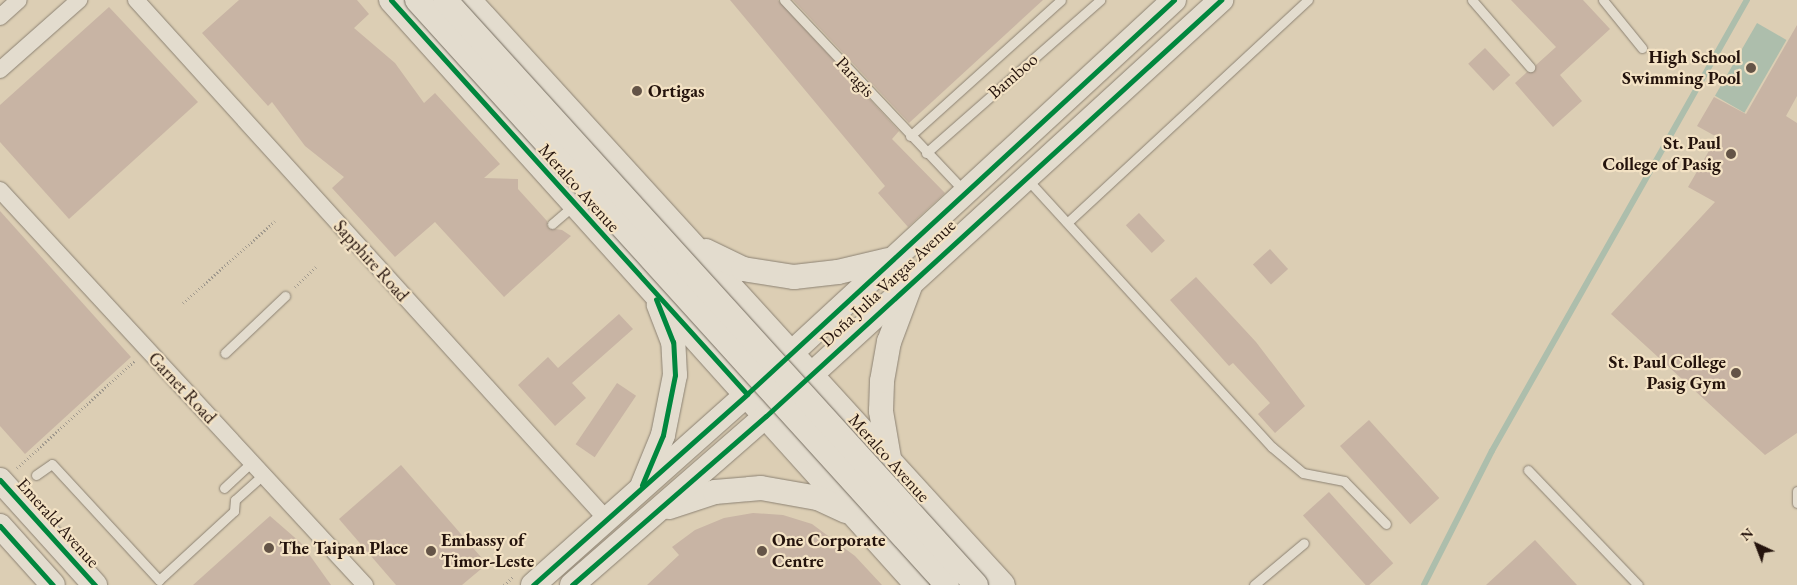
<!DOCTYPE html>
<meta charset="utf-8">
<style>
body{margin:0}
#map{position:relative;width:1797px;height:585px;overflow:hidden;background:#dcceb4;font-family:"EB Garamond",serif}
div>[style]{position:absolute}
.water>*{inset:0;background:#adbeac;transform-origin:0 0}
.stream>*{height:5.5px;margin:-2.75px;padding:0 2.75px;transform-origin:2.75px;border-radius:2.75px;background:#adbeac}
.building>*{inset:0;background:#c8b4a4;transform-origin:0 0}
.path>*{height:3px;margin-top:-1.5px;transform-origin:0;background:repeating-linear-gradient(90deg,#9f988d 0 1px,transparent 0 3.5px)}
.roads{filter:drop-shadow(0 0 1px #8c8273) drop-shadow(0 0 1px #8c8273)}
.lane>*{height:9px;margin:-4.5px;padding:0 4.5px;transform-origin:4.5px;border-radius:4.5px;background:#e3dcce}
.street>*{height:16px;margin:-8px;padding:0 8px;transform-origin:8px;border-radius:8px;background:#e3dcce}
.secondary>*{height:24px;margin:-12px;padding:0 12px;transform-origin:12px;border-radius:12px;background:#e3dcce}
.bridges{filter:drop-shadow(0 0 1px #72695c) drop-shadow(0 0 1px #72695c)}
.secondary-bridge>*{height:24px;margin:-12px;padding:0 12px;transform-origin:12px;border-radius:12px;background:#e3dcce}
.cycleway>*{height:5px;margin:-2.5px;padding:0 2.5px;transform-origin:2.5px;border-radius:2.5px;background:#00873e}
.dots>*{width:14px;height:14px;translate:-50% -50%;box-sizing:border-box;border:2px solid #f3e2c4;border-radius:50%}
span{translate:-50% -50%;white-space:nowrap;text-align:center;line-height:1.15;-webkit-text-stroke:4.5px #f3e2c4;paint-order:stroke}
.poi-label{font-size:18px;color:#24130c;font-weight:700}
.right{translate:-100% -50%;text-align:right}
.left{translate:0 -50%;text-align:left}
.street-label{font-size:18px;color:#24130c}
.north{position:absolute;left:1732px;top:520px;width:50px;height:50px;-webkit-text-stroke:4px #f3e2c4;paint-order:stroke;rotate:317deg;font-size:14px;font-weight:700;line-height:20px;text-align:center;color:#24130c}
.north::after{content:'';display:block;margin:auto;width:18px;height:22px;background:#24130c;clip-path:polygon(50% 0,100% 100%,50% 72%,0 100%)}
</style>
<div id="map">
<div class="water">
<i style="left:1757px;top:23px;width:34px;height:84px;rotate:30deg"></i>
</div>
<div class="stream">
<i style="left:1424px;top:585px;width:150px;rotate:-63.1deg"></i>
<i style="left:1492px;top:451px;width:518px;rotate:-60.52deg"></i>
</div>
<div class="building">
<i style="clip-path:polygon(239px 0,357px 0,369px 14px,354px 28px,395px 63px,424px 103px,435px 93px,500px 164px,484px 178px,518px 179px,518px 189px,547px 221px,548px 228px,562px 230px,571px 236px,504px 297px,435px 222px,395px 257px,332px 188px,344px 177px,305px 146px,272px 102px,268px 106px,202px 33px)"></i>
<i style="clip-path:polygon(730px 0,778px 0,899px 131px,892px 139px,945px 193px,908px 227px,878px 193px,885px 186px)"></i>
<i style="clip-path:polygon(793px 0,1043px 0,909px 123px)"></i>
<i style="clip-path:polygon(1511px 0,1583px 0,1610px 29px,1560px 75px,1582px 101px,1553px 127px,1515px 83px,1527px 72px,1534px 72px,1536px 65px,1556px 47px)"></i>
<i style="clip-path:polygon(109px 7px,198px 102px,69px 219px,0 142px,0 105px)"></i>
<i style="clip-path:polygon(1797px 25px,1797px 96px,1786px 116px,1797px 123px,1797px 433px,1765px 455px,1611px 314px,1715px 202px,1688px 187px,1717px 137px,1697px 126px,1714px 97px,1746px 114px)"></i>
<i style="left:1485px;top:48px;width:37px;height:23px;rotate:47deg"></i>
<i style="clip-path:polygon(0 211px,131px 357px,25px 454px,0 426px)"></i>
<i style="left:1139px;top:213px;width:38px;height:18px;rotate:47deg"></i>
<i style="left:1270px;top:249px;width:27px;height:23px;rotate:48deg"></i>
<i style="clip-path:polygon(1196px 277px,1256px 342px,1305px 406px,1275px 433px,1258px 414px,1270px 403px,1233px 363px,1229px 366px,1170px 300px)"></i>
<i style="clip-path:polygon(619px 314px,633px 329px,572px 383px,586px 398px,555px 426px,518px 385px,548px 357px,558px 368px)"></i>
<i style="left:617px;top:383px;width:23px;height:74px;rotate:34deg"></i>
<i style="left:1369px;top:420px;width:105px;height:39px;rotate:48deg"></i>
<i style="clip-path:polygon(401px 465px,487px 564px,462px 585px,396px 585px,339px 519px)"></i>
<i style="left:1329px;top:492px;width:96px;height:35px;rotate:48deg"></i>
<i style="clip-path:polygon(753px 513px,783px 515px,812px 524px,855px 556px,882px 585px,647px 585px,679px 555px,672px 547px,695px 530px,724px 518px)"></i>
<i style="clip-path:polygon(270px 516px,301px 543px,331px 585px,193px 585px)"></i>
<i style="clip-path:polygon(1535px 540px,1577px 585px,1486px 585px)"></i>
</div>
<div class="path">
<i style="left:295px;top:287px;width:29px;rotate:-44deg"></i>
<i style="left:183px;top:303px;width:123px;rotate:-41.7deg"></i>
<i style="left:17px;top:468px;width:159px;rotate:-42.4deg"></i>
<i style="left:504px;top:585px;width:12px;rotate:-42deg"></i>
</div>
<div class="roads">
<div class="lane">
<i style="left:784px;top:0;width:262px;rotate:46.7deg"></i>
<i style="left:1472px;top:0;width:89px;rotate:49.1deg"></i>
<i style="left:1603px;top:0;width:62px;rotate:50.9deg"></i>
<i style="left:910px;top:136px;width:203px;rotate:-42deg"></i>
<i style="left:926px;top:153px;width:232px;rotate:-41.3deg"></i>
<i style="left:1027px;top:179px;width:363px;rotate:47.6deg"></i>
<i style="left:1272px;top:447px;width:40px;rotate:40deg"></i>
<i style="left:1303px;top:473px;width:42px;rotate:11deg"></i>
<i style="left:1344px;top:481px;width:60px;rotate:45.7deg"></i>
<i style="left:1068px;top:222px;width:327px;rotate:-42.8deg"></i>
<i style="left:552px;top:224px;width:29px;rotate:-41deg"></i>
<i style="left:225px;top:353px;width:83px;rotate:-43.5deg"></i>
<i style="left:1528px;top:470px;width:159px;rotate:46.3deg"></i>
<i style="left:36px;top:475px;width:19px;rotate:-35deg"></i>
<i style="left:52px;top:464px;width:158px;rotate:47.3deg"></i>
<i style="left:159px;top:580px;width:102px;rotate:-42.6deg"></i>
<i style="left:234px;top:511px;width:11px;rotate:-85deg"></i>
<i style="left:235px;top:500px;width:38px;rotate:-42deg"></i>
<i style="left:224px;top:488px;width:37px;rotate:-43deg"></i>
<i style="left:1797px;top:491px;width:12px;rotate:90deg"></i>
<i style="left:1254px;top:585px;width:65px;rotate:-40deg"></i>
</div>
<div class="street">
<i style="left:136px;top:0;width:703px;rotate:47.82deg"></i>
<i style="left:0;top:17px;width:25px;rotate:-42deg"></i>
<i style="left:0;top:70px;width:106px;rotate:-41.5deg"></i>
<i style="left:0;top:190px;width:538px;rotate:47.26deg"></i>
</div>
<div class="secondary">
<i style="left:391px;top:0;width:787px;rotate:48.04deg"></i>
<i style="left:469px;top:0;width:792px;rotate:47.61deg"></i>
<i style="left:706px;top:251px;width:41px;rotate:25.9deg"></i>
<i style="left:743px;top:269px;width:52px;rotate:8.9deg"></i>
<i style="left:794px;top:277px;width:44px;rotate:-6.5deg"></i>
<i style="left:838px;top:272px;width:51px;rotate:-13.5deg"></i>
<i style="left:889px;top:458px;width:48px;rotate:-99.7deg"></i>
<i style="left:881px;top:411px;width:30px;rotate:-88deg"></i>
<i style="left:882px;top:381px;width:40px;rotate:-80deg"></i>
<i style="left:889px;top:342px;width:60px;rotate:-69.4deg"></i>
<i style="left:0;top:480px;width:142px;rotate:47.9deg"></i>
<i style="left:643px;top:484px;width:53px;rotate:-67.8deg"></i>
<i style="left:663px;top:435px;width:61px;rotate:-78.7deg"></i>
<i style="left:675px;top:375px;width:33px;rotate:-93deg"></i>
<i style="left:673px;top:342px;width:40px;rotate:-111deg"></i>
<i style="left:669px;top:507px;width:48px;rotate:-18.1deg"></i>
<i style="left:715px;top:492px;width:46px;rotate:-5deg"></i>
<i style="left:761px;top:488px;width:58px;rotate:10deg"></i>
<i style="left:818px;top:498px;width:31px;rotate:25deg"></i>
<i style="left:0;top:526px;width:79px;rotate:48.1deg"></i>
<i style="left:533px;top:585px;width:287px;rotate:-41.7deg"></i>
<i style="left:747px;top:394px;width:581px;rotate:-42.7deg"></i>
<i style="left:572px;top:585px;width:257px;rotate:-41.1deg"></i>
<i style="left:766px;top:416px;width:617px;rotate:-42.44deg"></i>
</div>
</div>
<div class="bridges">
<div class="secondary-bridge">
<i style="left:417px;top:0;width:789px;rotate:47.82deg"></i>
<i style="left:445px;top:0;width:790px;rotate:47.77deg"></i>
</div>
</div>
<div class="cycleway">
<i style="left:391px;top:0;width:531px;rotate:47.9deg"></i>
<i style="left:0;top:480px;width:142px;rotate:47.9deg"></i>
<i style="left:642px;top:485px;width:54px;rotate:-67.2deg"></i>
<i style="left:663px;top:435px;width:61px;rotate:-78.7deg"></i>
<i style="left:675px;top:375px;width:33px;rotate:-93deg"></i>
<i style="left:673px;top:342px;width:46px;rotate:-111.6deg"></i>
<i style="left:0;top:526px;width:79px;rotate:48.1deg"></i>
<i style="left:533px;top:585px;width:287px;rotate:-41.7deg"></i>
<i style="left:747px;top:394px;width:581px;rotate:-42.7deg"></i>
<i style="left:572px;top:585px;width:257px;rotate:-41.1deg"></i>
<i style="left:766px;top:416px;width:617px;rotate:-42.44deg"></i>
</div>
<div class="dots">
<i style="left:1751px;top:68px;background:#645447"></i>
<i style="left:637px;top:91px;background:#645447"></i>
<i style="left:1731px;top:154px;background:#645447"></i>
<i style="left:1736px;top:373px;background:#645447"></i>
<i style="left:269px;top:548px;background:#645447"></i>
<i style="left:431px;top:551px;background:#645447"></i>
<i style="left:762px;top:551px;background:#645447"></i>
</div>
<div class="poi-label">
<span class="right" style="left:1741px;top:68px">High School<br>Swimming Pool</span>
<span class="left" style="left:648px;top:91px">Ortigas</span>
<span class="right" style="left:1721px;top:154px">St. Paul<br>College of Pasig</span>
<span class="right" style="left:1726px;top:373px">St. Paul College<br>Pasig Gym</span>
<span class="left" style="left:441px;top:551px">Embassy of<br>Timor-Leste</span>
<span class="left" style="left:772px;top:551px">One Corporate<br>Centre</span>
<span class="left" style="left:279px;top:548px">The Taipan Place</span>
</div>
<div class="street-label">
<span style="left:1013px;top:76px;rotate:-41deg">Bamboo</span>
<span style="left:855px;top:77px;rotate:47deg">Paragis</span>
<span style="left:579px;top:188px;rotate:48deg">Meralco Avenue</span>
<span style="left:371px;top:261px;rotate:48deg">Sapphire Road</span>
<span style="left:888px;top:283px;rotate:-43deg">Doña Julia Vargas Avenue</span>
<span style="left:182px;top:388px;rotate:47deg">Garnet Road</span>
<span style="left:889px;top:458px;rotate:48deg">Meralco Avenue</span>
<span style="left:58px;top:523px;rotate:48deg">Emerald Avenue</span>
</div>
<div class="north">N</div>
</div>
